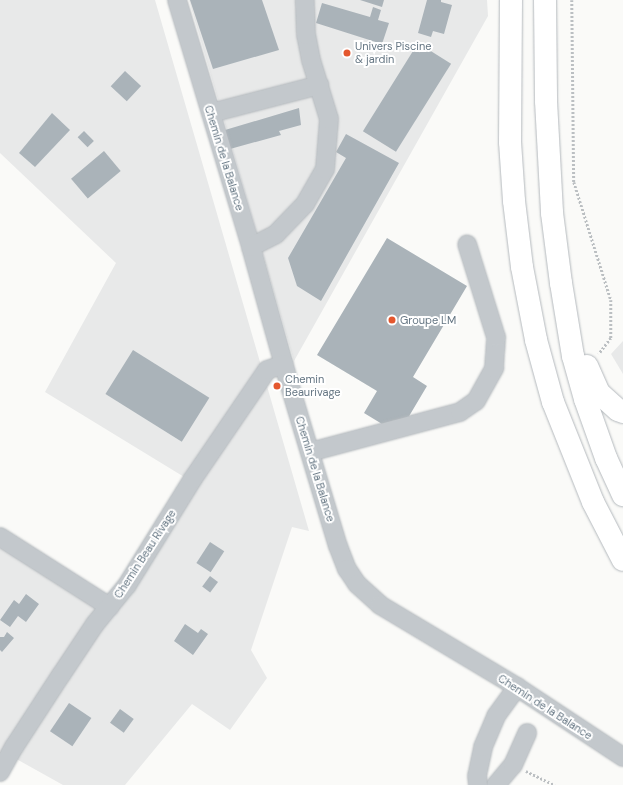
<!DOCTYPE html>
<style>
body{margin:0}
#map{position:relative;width:623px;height:785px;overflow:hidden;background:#fafaf8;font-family:"DM Sans",sans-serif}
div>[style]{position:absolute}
.built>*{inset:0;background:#e8e9e9}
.building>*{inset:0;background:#aab3b9;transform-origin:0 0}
.path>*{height:2.5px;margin-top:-1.25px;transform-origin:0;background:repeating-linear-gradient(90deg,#bbbfc2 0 2px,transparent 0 4px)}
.roads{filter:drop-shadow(0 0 1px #b4b9bd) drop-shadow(0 0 1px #b4b9bd)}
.minor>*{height:18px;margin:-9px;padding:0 9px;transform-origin:9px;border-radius:9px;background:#c3c8cc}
.highway>*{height:22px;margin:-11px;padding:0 11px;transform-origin:11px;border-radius:11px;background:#fff}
.dots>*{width:11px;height:11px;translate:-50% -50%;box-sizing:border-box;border:2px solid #fff;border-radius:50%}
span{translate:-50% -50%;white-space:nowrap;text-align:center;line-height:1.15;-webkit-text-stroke:4px #fff;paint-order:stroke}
.poi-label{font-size:11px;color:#657683}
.left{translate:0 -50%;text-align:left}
.street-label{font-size:11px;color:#657683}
</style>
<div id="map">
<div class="built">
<i style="clip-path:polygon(0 0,155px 0,309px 531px,292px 527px,251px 650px,267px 678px,230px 730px,192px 704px,125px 785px,63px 785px,11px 756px,0 776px,0 537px,111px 609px,194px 483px,45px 392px,116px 263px,0 153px)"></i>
<i style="clip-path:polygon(189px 0,487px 0,488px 16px,294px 361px)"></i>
<i style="clip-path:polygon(623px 341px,623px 374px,611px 354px)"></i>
</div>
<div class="building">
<i style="clip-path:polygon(190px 0,262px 0,279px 50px,213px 69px)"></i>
<i style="clip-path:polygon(360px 0,384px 0,382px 7px)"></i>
<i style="clip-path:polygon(427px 0,441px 0,441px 2px,452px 5px,444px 34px,433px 31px,431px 37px,418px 33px)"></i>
<i style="clip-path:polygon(322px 3px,370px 17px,373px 7px,381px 10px,378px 20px,389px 23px,382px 44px,316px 23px)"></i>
<i style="left:418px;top:43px;width:39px;height:104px;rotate:32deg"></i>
<i style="left:125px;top:71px;width:22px;height:21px;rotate:43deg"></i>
<i style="clip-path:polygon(299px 108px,301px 125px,279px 131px,281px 135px,230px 149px,225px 130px)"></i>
<i style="clip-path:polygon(52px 113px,70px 130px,35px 167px,19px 153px)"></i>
<i style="left:84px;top:131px;width:14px;height:9px;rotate:45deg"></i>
<i style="clip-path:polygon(346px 134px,399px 163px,321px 301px,297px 286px,288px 258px,346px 158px,336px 152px)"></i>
<i style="left:104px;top:151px;width:26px;height:43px;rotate:50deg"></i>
<i style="clip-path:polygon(387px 238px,467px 286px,413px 377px,427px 386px,405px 423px,387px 427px,364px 413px,377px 391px,317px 355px)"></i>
<i style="left:133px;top:350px;width:90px;height:52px;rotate:32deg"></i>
<i style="left:210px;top:542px;width:17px;height:25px;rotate:33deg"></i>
<i style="left:210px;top:576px;width:10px;height:13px;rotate:37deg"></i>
<i style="clip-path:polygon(26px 594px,39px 604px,26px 622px,18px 616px,10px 627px,0 620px,14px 600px,19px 604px)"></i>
<i style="clip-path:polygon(185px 624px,198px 633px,201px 629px,208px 634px,193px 655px,174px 641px)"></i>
<i style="clip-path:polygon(7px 632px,14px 638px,2px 652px,0 650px,0 637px,4px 637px)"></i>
<i style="left:69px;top:703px;width:27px;height:34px;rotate:34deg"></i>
<i style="left:120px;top:709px;width:17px;height:17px;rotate:36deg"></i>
</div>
<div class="path">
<i style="left:572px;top:0;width:182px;rotate:89.4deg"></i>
<i style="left:574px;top:182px;width:124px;rotate:72.6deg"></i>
<i style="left:611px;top:300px;width:38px;rotate:90deg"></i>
<i style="left:611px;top:338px;width:20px;rotate:127deg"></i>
<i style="left:526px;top:771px;width:32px;rotate:26deg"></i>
</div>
<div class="roads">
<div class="minor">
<i style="left:177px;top:0;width:258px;rotate:73.3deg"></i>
<i style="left:251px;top:247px;width:141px;rotate:74.4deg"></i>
<i style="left:289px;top:383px;width:170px;rotate:73.3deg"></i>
<i style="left:338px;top:546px;width:25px;rotate:69deg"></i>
<i style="left:347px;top:569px;width:18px;rotate:56deg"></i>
<i style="left:357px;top:584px;width:31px;rotate:42deg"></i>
<i style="left:380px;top:605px;width:160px;rotate:30.9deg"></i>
<i style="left:517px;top:687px;width:127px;rotate:33.4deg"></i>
<i style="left:211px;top:113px;width:112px;rotate:-14.5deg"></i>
<i style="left:251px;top:247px;width:28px;rotate:-27deg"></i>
<i style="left:276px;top:234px;width:42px;rotate:-46deg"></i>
<i style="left:305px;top:204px;width:40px;rotate:-60.3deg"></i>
<i style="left:325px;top:169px;width:50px;rotate:-85.4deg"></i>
<i style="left:329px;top:119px;width:62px;rotate:-107deg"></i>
<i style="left:311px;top:60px;width:25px;rotate:-101deg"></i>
<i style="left:306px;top:35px;width:35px;rotate:-92deg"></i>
<i style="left:310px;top:452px;width:155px;rotate:-14.9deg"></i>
<i style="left:460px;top:412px;width:19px;rotate:-35deg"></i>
<i style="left:476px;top:401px;width:38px;rotate:-61deg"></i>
<i style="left:494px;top:368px;width:31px;rotate:-86deg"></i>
<i style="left:496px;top:337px;width:97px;rotate:-107.3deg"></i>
<i style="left:0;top:537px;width:130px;rotate:32.5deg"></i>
<i style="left:0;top:772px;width:29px;rotate:-61deg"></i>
<i style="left:14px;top:747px;width:86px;rotate:-56.9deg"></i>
<i style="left:61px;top:675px;width:61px;rotate:-56.3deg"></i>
<i style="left:95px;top:624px;width:50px;rotate:-50.6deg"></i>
<i style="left:127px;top:585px;width:123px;rotate:-58.2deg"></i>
<i style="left:192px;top:480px;width:133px;rotate:-55.7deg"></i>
<i style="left:267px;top:370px;width:18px;rotate:-19deg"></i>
<i style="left:478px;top:785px;width:9px;rotate:-96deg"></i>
<i style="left:477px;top:776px;width:30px;rotate:-78deg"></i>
<i style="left:483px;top:747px;width:34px;rotate:-67deg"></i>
<i style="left:496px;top:716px;width:36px;rotate:-54deg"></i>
<i style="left:496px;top:785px;width:26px;rotate:-50deg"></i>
<i style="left:513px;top:765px;width:35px;rotate:-66deg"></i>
</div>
<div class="highway">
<i style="left:511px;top:0;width:142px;rotate:90.4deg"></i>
<i style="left:510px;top:142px;width:59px;rotate:86.1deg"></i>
<i style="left:514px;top:201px;width:66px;rotate:83.1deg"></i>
<i style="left:522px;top:267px;width:74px;rotate:79.1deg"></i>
<i style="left:536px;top:340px;width:64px;rotate:74.7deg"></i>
<i style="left:553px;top:402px;width:108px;rotate:68.2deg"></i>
<i style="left:593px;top:502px;width:65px;rotate:62.7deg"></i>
<i style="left:545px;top:0;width:101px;rotate:89.4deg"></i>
<i style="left:546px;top:101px;width:112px;rotate:86.9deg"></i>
<i style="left:552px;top:213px;width:71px;rotate:82.7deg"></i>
<i style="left:561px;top:283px;width:74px;rotate:80.7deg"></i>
<i style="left:573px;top:356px;width:45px;rotate:74.4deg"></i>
<i style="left:585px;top:399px;width:63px;rotate:70.4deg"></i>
<i style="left:606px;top:458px;width:41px;rotate:65.3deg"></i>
<i style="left:587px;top:366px;width:30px;rotate:66deg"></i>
<i style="left:599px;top:393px;width:25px;rotate:42deg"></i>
<i style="left:618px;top:410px;width:5px;rotate:22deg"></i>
</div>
</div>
<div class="dots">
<i style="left:347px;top:53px;background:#e4572e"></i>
<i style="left:392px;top:320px;background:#e4572e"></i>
<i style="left:277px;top:386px;background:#e4572e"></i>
</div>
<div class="poi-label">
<span class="left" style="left:355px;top:53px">Univers Piscine<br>&amp; jardin</span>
<span class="left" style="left:400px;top:320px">Groupe LM</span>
<span class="left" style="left:285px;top:386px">Chemin<br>Beaurivage</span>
</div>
<div class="street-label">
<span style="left:224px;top:158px;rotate:73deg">Chemin de la Balance</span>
<span style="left:315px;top:469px;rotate:73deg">Chemin de la Balance</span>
<span style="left:145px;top:554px;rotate:-57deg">Chemin Beau Rivage</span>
<span style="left:545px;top:707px;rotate:33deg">Chemin de la Balance</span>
</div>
</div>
